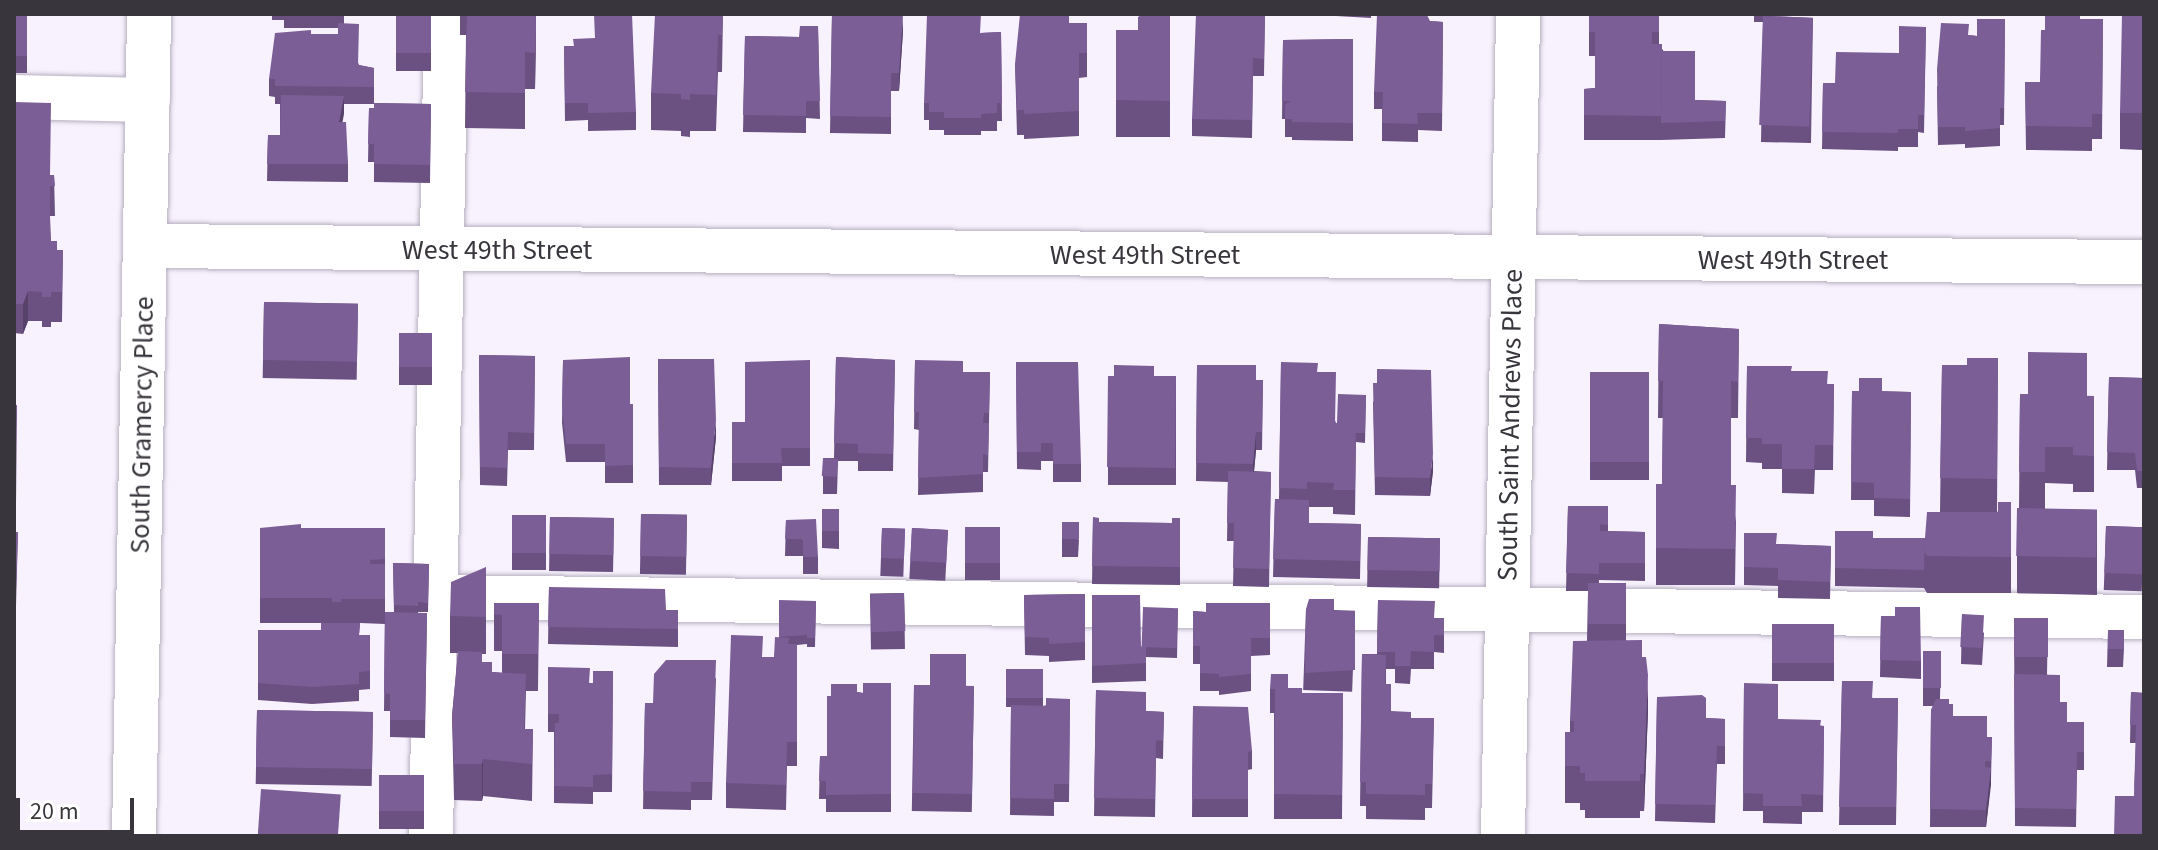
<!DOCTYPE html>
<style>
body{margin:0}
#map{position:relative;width:2158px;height:850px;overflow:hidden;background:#f7f2fd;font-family:"Source Sans 3",sans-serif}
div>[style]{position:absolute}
.roads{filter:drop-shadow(0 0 2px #b8afc1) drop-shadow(0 0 2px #b8afc1)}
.minor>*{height:44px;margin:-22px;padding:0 22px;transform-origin:22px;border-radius:22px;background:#fff}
.wall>*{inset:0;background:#6b5182;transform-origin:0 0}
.shaded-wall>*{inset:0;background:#57426a}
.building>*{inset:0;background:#7c5e97;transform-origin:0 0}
span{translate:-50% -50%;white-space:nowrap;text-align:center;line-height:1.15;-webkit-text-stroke:8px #fff;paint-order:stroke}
.street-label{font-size:28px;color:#39353c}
.frame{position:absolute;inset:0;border:16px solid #39353c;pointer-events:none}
.scale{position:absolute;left:16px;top:798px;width:118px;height:36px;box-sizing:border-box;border:4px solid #39353c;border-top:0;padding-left:10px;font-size:24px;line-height:28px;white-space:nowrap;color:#39353c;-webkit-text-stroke:6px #fff;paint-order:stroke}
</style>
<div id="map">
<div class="roads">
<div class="minor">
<i style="left:14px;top:97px;width:134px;rotate:1.3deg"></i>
<i style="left:145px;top:246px;width:1999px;rotate:0.46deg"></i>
<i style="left:435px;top:597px;width:1709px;rotate:0.67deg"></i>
<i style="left:134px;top:836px;width:822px;rotate:-88.95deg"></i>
<i style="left:431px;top:836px;width:822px;rotate:-88.95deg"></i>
<i style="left:1503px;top:836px;width:822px;rotate:-88.95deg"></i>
</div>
</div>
<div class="wall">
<i style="left:14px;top:14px;width:13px;height:59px"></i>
<i style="clip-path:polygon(272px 14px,355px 14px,355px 16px,344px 16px,344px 24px,359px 65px,374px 68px,374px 103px,431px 104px,430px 183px,374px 182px,374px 162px,368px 162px,369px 108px,374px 108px,374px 104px,344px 104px,342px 122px,348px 164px,348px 182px,267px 181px,268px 135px,280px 135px,280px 104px,275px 104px,275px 97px,269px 96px,269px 79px,311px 34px,338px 34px,338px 28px,284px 28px,284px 20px,272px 20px)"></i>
<i style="clip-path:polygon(460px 14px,536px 14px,535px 89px,525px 89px,525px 129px,465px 128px,466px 35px,460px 35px)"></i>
<i style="clip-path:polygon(723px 14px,722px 72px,718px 72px,716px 131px,690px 131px,690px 137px,681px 136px,681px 131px,651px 130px,651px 93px)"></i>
<i style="clip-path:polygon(832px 14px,903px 31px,899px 91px,891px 91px,891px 134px,830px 133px)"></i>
<i style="clip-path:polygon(1265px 14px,1264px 76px,1253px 76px,1252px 138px,1192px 136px,1192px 119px)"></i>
<i style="clip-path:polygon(1336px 14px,1371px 14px,1371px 18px,1336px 16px)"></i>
<i style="clip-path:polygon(1589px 14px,1659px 14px,1659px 44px,1695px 100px,1726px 101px,1725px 138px,1661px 140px,1584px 140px,1584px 89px,1595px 88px,1595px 56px,1589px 56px)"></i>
<i style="clip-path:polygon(1754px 14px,1771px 14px,1771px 16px,1813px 18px,1811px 143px,1761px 142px,1763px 22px,1754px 22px)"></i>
<i style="clip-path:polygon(2144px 14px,2144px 141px,2142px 141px,2142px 150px,2120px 149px,2120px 113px)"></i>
<i style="clip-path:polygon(1170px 15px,1170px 137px,1116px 137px,1116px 30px,1138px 30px)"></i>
<i style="clip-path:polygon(1406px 15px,1430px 21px,1443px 22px,1442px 131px,1418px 130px,1418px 142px,1382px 141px,1382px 109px,1374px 109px,1374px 92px)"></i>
<i style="left:396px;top:16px;width:35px;height:55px"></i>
<i style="clip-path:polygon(2005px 19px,2004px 125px,2000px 125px,2000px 146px,1965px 148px,1965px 144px,1938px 145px,1937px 87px,1968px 35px,1977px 36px)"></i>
<i style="clip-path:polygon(2080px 19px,2103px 19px,2102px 139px,2092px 139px,2092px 151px,2026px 150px,2025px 82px,2040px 82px,2045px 30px)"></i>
<i style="clip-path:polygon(1069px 23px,1087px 23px,1087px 77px,1079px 78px,1079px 136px,1024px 139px,1024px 135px,1017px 135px,1015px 64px)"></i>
<i style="clip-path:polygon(818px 26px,820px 119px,806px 118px,806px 133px,743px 132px,745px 36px,799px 37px)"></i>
<i style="clip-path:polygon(1926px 27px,1924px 133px,1918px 132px,1918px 147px,1898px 147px,1898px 151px,1822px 149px,1823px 83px,1835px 83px,1899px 53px)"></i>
<i style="clip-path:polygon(1001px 32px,1002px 121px,997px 121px,997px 131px,981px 131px,981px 135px,944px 135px,944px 130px,929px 130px,929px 120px,924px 120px,924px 103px,981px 33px)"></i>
<i style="clip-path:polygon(1353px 39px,1353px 141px,1292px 140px,1292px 137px,1285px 137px,1285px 119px,1282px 119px,1283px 40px)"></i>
<i style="clip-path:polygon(564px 46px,636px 112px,636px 130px,588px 131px,588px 120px,565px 121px)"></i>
<i style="clip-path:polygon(14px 102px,50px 175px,54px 175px,55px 216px,50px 216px,51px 241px,57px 250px,63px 250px,62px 322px,51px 322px,51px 327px,42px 327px,42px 321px,28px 321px,23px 334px,14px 333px)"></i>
<i style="left:264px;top:302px;width:94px;height:76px;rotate:1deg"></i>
<i style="clip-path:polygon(1659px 324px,1739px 329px,1738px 418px,1731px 418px,1731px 485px,1736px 522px,1735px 585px,1656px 585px,1656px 484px,1662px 484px,1663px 418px,1658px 418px)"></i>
<i style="left:399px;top:333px;width:33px;height:52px"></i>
<i style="clip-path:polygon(479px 355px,535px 356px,534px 450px,508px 450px,507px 486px,480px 485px)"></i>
<i style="clip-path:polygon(836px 357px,895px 360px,893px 471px,858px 471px,858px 461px,838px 461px,837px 494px,823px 494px,823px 458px,834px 458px)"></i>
<i style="clip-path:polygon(1998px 358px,1997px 512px,2011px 502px,2011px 593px,1927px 593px,1924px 588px,1835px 586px,1835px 531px,1873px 538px,1925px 538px,1940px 512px,1942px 365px,1967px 365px)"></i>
<i style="clip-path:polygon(658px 359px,716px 437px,711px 485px,659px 485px)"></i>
<i style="clip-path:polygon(563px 360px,630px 404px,633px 404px,633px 483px,605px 483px,605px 462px,566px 462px,562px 423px)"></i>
<i style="clip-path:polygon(810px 360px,810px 466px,782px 466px,782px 481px,732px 481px,732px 422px,745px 422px)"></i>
<i style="clip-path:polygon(915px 360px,963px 372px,990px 372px,988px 472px,983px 472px,983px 492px,918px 495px,919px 430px,914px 429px)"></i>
<i style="clip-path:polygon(1016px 362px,1081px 464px,1081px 482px,1053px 482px,1053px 461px,1041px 461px,1041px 470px,1017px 469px)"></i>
<i style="clip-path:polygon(1281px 362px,1317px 372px,1336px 423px,1337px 423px,1366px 395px,1365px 443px,1356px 442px,1355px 515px,1333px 514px,1333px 507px,1309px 507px,1309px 523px,1361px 524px,1360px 579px,1273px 577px,1275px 499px,1279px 499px)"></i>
<i style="clip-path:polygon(1197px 365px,1256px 380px,1263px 380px,1262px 450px,1256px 450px,1254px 471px,1271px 472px,1269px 587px,1233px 586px,1234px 541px,1227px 541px,1228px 482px,1196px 481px)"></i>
<i style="clip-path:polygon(1747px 366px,1791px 371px,1828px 384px,1834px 384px,1833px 470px,1815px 470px,1814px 494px,1782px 493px,1782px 469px,1762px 469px,1762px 463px,1746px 462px)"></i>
<i style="left:1590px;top:372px;width:59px;height:108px"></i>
<i style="left:1108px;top:376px;width:68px;height:109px"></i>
<i style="clip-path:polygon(2109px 377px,2144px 378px,2144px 488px,2137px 488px,2135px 470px,2107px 470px)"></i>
<i style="clip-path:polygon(1852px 391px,1911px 392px,1910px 517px,1874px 516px,1874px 500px,1851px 500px)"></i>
<i style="clip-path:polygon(2020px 394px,2094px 396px,2094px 492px,2073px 492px,2073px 484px,2045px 483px,2045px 509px,2097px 510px,2097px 595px,2017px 593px,2017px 508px,2019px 508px)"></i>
<i style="clip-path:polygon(1373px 401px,1433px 471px,1430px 496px,1375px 495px)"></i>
<i style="clip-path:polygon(14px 405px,17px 405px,16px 505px,14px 505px)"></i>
<i style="clip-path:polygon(1568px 506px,1608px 506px,1608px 531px,1645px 532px,1645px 581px,1599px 580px,1599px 584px,1626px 583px,1626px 640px,1642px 657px,1648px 711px,1644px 811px,1640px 811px,1640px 818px,1585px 818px,1585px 810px,1580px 810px,1580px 803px,1565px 803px,1565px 732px,1570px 732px,1570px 721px,1587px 640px,1588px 591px,1566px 591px)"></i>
<i style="clip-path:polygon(822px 509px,839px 527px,839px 549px,822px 548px)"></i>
<i style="left:641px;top:514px;width:46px;height:60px;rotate:1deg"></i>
<i style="left:512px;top:515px;width:34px;height:55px"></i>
<i style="left:550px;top:517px;width:64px;height:54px;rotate:1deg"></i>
<i style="clip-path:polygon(1093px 517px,1099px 522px,1172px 523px,1180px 518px,1180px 585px,1092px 584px)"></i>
<i style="clip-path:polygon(786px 520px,818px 557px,818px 574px,803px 574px,803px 556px,785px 556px)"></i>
<i style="clip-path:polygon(1062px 522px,1079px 540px,1078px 557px,1062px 557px)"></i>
<i style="left:2106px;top:526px;width:38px;height:64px;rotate:2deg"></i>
<i style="left:965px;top:527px;width:35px;height:53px"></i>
<i style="clip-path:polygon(260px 528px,385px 528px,385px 624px,360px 623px,359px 635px,370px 635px,370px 689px,359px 690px,359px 701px,312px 704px,258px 700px,258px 630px,321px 630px,321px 623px,260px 623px)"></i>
<i style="left:882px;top:528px;width:23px;height:48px;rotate:2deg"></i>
<i style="left:912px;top:528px;width:36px;height:51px;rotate:3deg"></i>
<i style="clip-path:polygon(14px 532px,18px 532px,16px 606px,14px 606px)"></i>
<i style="clip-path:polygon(1744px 533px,1776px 544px,1831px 546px,1830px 599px,1778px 598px,1778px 586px,1744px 585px)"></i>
<i style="left:1368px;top:537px;width:72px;height:50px;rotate:1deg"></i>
<i style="clip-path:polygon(393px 563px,429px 564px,428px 612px,418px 612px,418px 613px,427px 613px,425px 738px,390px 737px,390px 711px,384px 711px,385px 612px,394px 612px)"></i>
<i style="clip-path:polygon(486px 567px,486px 654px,482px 654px,482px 662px,492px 672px,502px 673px,502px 651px,494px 651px,494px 603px,539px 603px,538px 691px,526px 691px,525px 729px,533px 729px,532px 801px,483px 796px,482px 801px,454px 800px,452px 716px,458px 653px,450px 653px,450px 616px)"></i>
<i style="clip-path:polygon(549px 587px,666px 610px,678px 610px,678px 647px,548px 644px)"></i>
<i style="left:904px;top:593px;width:56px;height:34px;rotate:89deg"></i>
<i style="clip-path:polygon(1085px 594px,1085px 660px,1049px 662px,1049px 656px,1025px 655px,1024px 595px)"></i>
<i style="clip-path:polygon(1092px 595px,1141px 647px,1178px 608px,1177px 658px,1146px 657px,1146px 681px,1092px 683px)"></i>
<i style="clip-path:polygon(1378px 600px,1435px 618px,1444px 635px,1444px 653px,1434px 652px,1434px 669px,1411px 669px,1410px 684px,1395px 683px,1395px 669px,1386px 669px,1386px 684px,1391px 711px,1411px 718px,1434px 718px,1432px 808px,1425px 808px,1425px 820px,1366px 819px,1366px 806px,1360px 806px,1362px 654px,1377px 654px)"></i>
<i style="clip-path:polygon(816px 601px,815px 647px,807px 647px,807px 644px,797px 645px,797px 766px,787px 766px,786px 810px,726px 808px,726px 783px,763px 657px,774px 657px,779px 637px)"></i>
<i style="clip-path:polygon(1270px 603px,1270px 655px,1251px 656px,1251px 691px,1219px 695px,1219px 691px,1200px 691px,1200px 664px,1193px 664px,1193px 611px,1206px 612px)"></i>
<i style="left:1306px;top:609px;width:49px;height:81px;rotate:2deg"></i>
<i style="clip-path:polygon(1962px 614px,1984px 633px,1982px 665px,1961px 664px)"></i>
<i style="clip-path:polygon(1881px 616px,1921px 661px,1921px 679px,1880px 677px)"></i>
<i style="clip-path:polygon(2014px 618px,2048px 618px,2047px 674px,2067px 722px,2084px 722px,2084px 770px,2077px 770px,2076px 827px,2015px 826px)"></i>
<i style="left:1772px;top:624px;width:62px;height:57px"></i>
<i style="clip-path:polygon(2108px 630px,2124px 648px,2123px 667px,2107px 667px)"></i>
<i style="clip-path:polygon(1923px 651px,1941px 651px,1940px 699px,1949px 704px,1953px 716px,1987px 737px,1992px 737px,1991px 779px,1986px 827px,1930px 827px,1931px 710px,1933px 706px,1923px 706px)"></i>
<i style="clip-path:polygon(548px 667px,590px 683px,593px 683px,613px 671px,612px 792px,593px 792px,593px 804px,554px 803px,554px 732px,548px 732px)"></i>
<i style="clip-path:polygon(1006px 669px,1043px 669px,1043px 706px,1070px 699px,1069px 802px,1054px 802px,1054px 816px,1010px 815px,1011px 707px,1006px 707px)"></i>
<i style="clip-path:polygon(716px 678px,712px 800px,691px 800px,691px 810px,643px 809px,645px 703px,653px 703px)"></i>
<i style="clip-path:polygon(1842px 681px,1873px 698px,1898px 698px,1896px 825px,1839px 825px)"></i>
<i style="clip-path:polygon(891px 683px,891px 812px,826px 812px,826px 799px,819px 799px,820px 756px,827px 756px,857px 692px,863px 693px)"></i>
<i style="clip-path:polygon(1744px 683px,1778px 719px,1824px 726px,1823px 812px,1802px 812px,1802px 824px,1763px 823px,1763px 811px,1743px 811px)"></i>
<i style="left:914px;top:685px;width:60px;height:126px;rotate:1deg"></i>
<i style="clip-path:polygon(1288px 688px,1302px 693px,1343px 693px,1342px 819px,1274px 819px,1274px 713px,1270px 713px,1270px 689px)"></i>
<i style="clip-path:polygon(1096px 690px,1146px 711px,1164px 712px,1163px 759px,1156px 758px,1155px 817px,1094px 816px)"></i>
<i style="clip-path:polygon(2131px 692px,2144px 693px,2134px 796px,2136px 743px,2130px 743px)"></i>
<i style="clip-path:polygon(1657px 697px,1706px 718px,1725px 719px,1725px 764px,1717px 764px,1715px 823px,1655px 821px)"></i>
<i style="clip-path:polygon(1193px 706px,1252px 751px,1252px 769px,1248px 770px,1248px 817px,1192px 817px)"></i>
<i style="left:257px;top:710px;width:116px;height:74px;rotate:1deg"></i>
<i style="left:424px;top:775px;width:54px;height:45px;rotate:90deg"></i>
</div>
<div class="shaded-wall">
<i style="clip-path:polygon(536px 14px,536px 37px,535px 89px,535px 53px)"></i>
<i style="clip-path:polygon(903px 14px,903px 31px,899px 91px,899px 73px)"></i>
<i style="clip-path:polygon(344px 96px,344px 114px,339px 140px,339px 122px)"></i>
<i style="clip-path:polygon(28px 291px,28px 321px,23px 334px,23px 304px)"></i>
<i style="clip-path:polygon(716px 420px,716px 437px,711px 485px,711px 468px)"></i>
<i style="clip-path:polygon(1256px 432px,1256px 450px,1253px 482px,1253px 464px)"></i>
<i style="clip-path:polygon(1433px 454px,1433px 471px,1430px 496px,1430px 478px)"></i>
<i style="clip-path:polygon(1648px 675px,1648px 711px,1644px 811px,1644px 774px)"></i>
<i style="clip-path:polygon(483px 759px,483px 796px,482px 801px,482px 764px)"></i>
<i style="clip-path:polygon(1991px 768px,1991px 785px,1986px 827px,1986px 810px)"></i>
</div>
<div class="building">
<i style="left:14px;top:14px;width:13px;height:42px"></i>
<i style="clip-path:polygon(467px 14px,536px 14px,535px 53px,525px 52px,525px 93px,465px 92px)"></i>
<i style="clip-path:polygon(594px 14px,632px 14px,636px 112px,588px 113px,588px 103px,565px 103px,564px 46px,574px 46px,573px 39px,595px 38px)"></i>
<i style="clip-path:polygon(655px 14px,723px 14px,722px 35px,718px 35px,716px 95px,690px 94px,690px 100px,681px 99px,681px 94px,651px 93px)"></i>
<i style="clip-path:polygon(832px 14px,903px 14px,899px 73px,891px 73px,891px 117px,830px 116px)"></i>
<i style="clip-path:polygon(927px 14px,981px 14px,980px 33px,1001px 32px,1002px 103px,997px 103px,997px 113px,981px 114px,981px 118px,944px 118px,944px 112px,929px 112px,929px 103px,924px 103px)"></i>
<i style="clip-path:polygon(1020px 14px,1069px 14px,1069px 23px,1087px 23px,1087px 53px,1079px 53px,1079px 111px,1024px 114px,1024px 110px,1017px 110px,1015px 64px)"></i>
<i style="clip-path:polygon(1143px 14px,1170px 15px,1170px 101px,1116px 100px,1116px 30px,1138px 30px,1138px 17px)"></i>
<i style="clip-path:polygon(1196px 14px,1265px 14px,1264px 59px,1253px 58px,1252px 120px,1192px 119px)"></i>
<i style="clip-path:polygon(1377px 14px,1427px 15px,1430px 21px,1443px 22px,1442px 113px,1417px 113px,1418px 124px,1382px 123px,1383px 92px,1374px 92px)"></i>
<i style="clip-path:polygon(1589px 14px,1659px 14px,1659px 32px,1652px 32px,1652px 44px,1662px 44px,1661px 116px,1584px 115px,1584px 89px,1595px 88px,1595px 32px,1589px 32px)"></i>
<i style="clip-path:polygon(2045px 14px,2080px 14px,2080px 19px,2103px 19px,2102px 114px,2092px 114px,2092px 127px,2026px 126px,2025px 82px,2040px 82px,2041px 30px,2045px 30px)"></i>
<i style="clip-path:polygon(2122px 14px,2144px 14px,2144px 104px,2142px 104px,2142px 113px,2120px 113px)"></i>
<i style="left:396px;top:16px;width:35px;height:37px"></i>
<i style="left:1763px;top:16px;width:50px;height:109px;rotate:2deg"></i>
<i style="clip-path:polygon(1977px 19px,2005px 19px,2004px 108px,2000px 108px,2000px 128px,1965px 131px,1965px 127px,1938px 127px,1937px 69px,1941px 23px,1969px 24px,1968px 35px,1977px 36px)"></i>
<i style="clip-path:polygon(338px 23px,359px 24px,358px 65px,374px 68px,374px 87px,275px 86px,275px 79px,269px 79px,275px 33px,311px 30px,311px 34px,338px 34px)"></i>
<i style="clip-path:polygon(800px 26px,818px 26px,820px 101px,806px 101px,806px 116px,743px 115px,745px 36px,799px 37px)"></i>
<i style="clip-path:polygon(1899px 26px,1926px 27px,1924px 115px,1918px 115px,1918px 129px,1898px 129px,1898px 133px,1822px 132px,1823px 83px,1835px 83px,1836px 52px,1899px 53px)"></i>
<i style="clip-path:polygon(1353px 39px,1353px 123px,1292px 122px,1292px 119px,1285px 119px,1285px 104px,1292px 101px,1282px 101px,1283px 40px)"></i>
<i style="clip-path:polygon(1662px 51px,1695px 51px,1695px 100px,1726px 101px,1725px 121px,1661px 123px)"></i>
<i style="clip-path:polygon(281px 95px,344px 96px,339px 122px,346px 122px,348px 164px,267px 164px,268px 135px,280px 135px)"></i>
<i style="clip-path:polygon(14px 102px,51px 103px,50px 175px,54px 175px,55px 186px,50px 186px,50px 232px,51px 241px,57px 241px,57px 250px,63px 250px,62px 292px,51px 292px,51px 297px,42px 297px,42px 292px,28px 291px,23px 304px,14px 304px)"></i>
<i style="clip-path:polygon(374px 103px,431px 104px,430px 165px,374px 164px,374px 144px,368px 144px,369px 108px,374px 108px)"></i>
<i style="left:264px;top:302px;width:94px;height:58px;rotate:1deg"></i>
<i style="clip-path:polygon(1659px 324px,1739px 329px,1738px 382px,1731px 381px,1731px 485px,1736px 485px,1735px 549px,1656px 548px,1656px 484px,1662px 484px,1663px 381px,1658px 381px)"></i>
<i style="left:399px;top:333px;width:33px;height:34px"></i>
<i style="clip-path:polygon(2028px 352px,2087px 353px,2087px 396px,2094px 396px,2094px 456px,2073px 455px,2073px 447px,2045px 447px,2045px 472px,2019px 472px,2020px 394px,2028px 394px)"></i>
<i style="clip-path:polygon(479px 355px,535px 356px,534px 433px,508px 432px,507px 468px,480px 467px)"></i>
<i style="clip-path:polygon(630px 357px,630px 404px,633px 404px,633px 465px,605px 466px,605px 444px,566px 444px,562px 405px,563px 360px)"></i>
<i style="clip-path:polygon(836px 357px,895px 360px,893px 454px,858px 453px,858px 444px,834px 443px)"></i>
<i style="clip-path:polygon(1967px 358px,1998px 358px,1997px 479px,1940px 478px,1942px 365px,1967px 365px)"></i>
<i style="clip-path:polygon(658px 359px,714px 359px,716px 420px,711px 468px,659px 467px)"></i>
<i style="clip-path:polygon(810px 360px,810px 448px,781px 448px,782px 463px,732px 463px,732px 422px,745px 422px,745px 362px)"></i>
<i style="clip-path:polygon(915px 360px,963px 361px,963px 372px,990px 372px,989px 413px,984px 413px,983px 423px,989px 423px,988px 455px,983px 454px,983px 474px,918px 478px,919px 412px,914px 412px)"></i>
<i style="clip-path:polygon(1016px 362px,1078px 362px,1081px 464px,1053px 464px,1053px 443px,1041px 443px,1041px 452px,1017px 452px)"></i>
<i style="clip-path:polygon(1281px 362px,1318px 363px,1317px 372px,1336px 372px,1335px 423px,1356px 423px,1355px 490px,1333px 490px,1334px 483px,1307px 482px,1307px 489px,1279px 488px)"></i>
<i style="clip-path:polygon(1114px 365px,1154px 366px,1154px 376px,1176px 376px,1175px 468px,1107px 467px,1108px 376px,1114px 376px)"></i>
<i style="clip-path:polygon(1197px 365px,1256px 365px,1256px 380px,1263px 380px,1262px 432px,1256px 432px,1253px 464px,1196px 463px)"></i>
<i style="clip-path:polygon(1747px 366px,1792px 366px,1791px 371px,1828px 371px,1827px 384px,1834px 384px,1833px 445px,1815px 445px,1814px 469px,1782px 469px,1782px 444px,1762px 444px,1762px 438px,1746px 438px)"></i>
<i style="clip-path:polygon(1377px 369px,1431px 370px,1433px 454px,1430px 478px,1375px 477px,1373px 383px,1377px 383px)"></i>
<i style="left:1590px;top:372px;width:59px;height:90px"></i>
<i style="clip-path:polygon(2109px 377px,2144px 378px,2144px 471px,2137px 471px,2135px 453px,2107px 452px)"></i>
<i style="clip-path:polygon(1859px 378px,1882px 378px,1882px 391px,1911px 392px,1910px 499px,1874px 498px,1874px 483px,1851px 482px,1852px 391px,1859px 391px)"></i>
<i style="clip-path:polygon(1338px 394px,1366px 395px,1365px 433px,1356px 433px,1356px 423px,1337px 423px)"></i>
<i style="clip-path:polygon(14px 405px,17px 405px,16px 426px,14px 426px)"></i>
<i style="left:14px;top:446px;width:2px;height:22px"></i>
<i style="left:823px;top:458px;width:15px;height:18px;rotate:4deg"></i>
<i style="clip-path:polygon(1228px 471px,1271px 472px,1269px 569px,1233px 568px,1234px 523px,1227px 523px)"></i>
<i style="clip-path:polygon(1275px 499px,1309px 500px,1309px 523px,1361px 524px,1360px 561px,1273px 559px)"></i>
<i style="clip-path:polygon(1998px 502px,2011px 502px,2011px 557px,1927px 556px,1924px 551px,1927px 512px,1998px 512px)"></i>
<i style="clip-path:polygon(1568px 506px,1608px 506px,1608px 525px,1600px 524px,1600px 531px,1645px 532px,1645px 563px,1599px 563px,1599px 574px,1566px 573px)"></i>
<i style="left:2017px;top:508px;width:80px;height:48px;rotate:1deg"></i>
<i style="left:822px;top:509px;width:17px;height:22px"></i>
<i style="left:641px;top:514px;width:46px;height:42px;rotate:1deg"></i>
<i style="left:512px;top:515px;width:34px;height:38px"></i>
<i style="left:550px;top:517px;width:64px;height:37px;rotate:1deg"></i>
<i style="clip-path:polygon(1093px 517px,1099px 518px,1099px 522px,1172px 523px,1172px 518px,1180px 518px,1180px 567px,1092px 566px)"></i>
<i style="clip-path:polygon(816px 519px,818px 557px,803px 557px,803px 539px,785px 539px,786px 520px)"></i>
<i style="left:1062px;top:522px;width:17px;height:17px"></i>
<i style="clip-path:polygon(301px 524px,301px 528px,385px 528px,385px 559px,370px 560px,370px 564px,385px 564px,385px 599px,341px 599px,341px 602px,332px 602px,332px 598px,260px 598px,260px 528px)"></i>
<i style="left:2106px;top:526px;width:38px;height:47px;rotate:2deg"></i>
<i style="left:965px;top:527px;width:35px;height:36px"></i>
<i style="left:882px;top:528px;width:23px;height:30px;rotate:2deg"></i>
<i style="left:912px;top:528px;width:36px;height:33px;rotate:3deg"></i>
<i style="clip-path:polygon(1835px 531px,1873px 531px,1873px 538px,1925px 538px,1924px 570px,1835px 568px)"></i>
<i style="clip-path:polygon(14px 532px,18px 532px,16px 588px,14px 588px)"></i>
<i style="clip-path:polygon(1744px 533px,1777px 533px,1776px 544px,1831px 546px,1830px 582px,1778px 580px,1778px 568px,1744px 567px)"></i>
<i style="left:1368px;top:537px;width:72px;height:33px;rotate:1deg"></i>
<i style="clip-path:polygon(393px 563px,429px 564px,428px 603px,418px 602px,418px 606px,394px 605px)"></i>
<i style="clip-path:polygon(486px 567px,486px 617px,450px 616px,451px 582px)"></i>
<i style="left:1626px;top:583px;width:41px;height:38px;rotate:90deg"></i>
<i style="clip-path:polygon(549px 587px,665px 589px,666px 610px,678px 610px,678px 629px,548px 627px)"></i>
<i style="left:904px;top:593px;width:38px;height:34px;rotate:88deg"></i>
<i style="clip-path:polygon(1085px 594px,1085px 642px,1049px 644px,1049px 638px,1025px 637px,1024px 595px)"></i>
<i style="clip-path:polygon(1092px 595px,1140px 595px,1141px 647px,1146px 647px,1146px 663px,1092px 666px)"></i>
<i style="clip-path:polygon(1309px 599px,1334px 599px,1334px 611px,1355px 611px,1355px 670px,1305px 673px,1306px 609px)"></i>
<i style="clip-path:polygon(779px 600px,816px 601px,815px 638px,807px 638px,807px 635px,779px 637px)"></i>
<i style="clip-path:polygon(1378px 600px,1435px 601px,1434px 618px,1444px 618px,1444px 635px,1434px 635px,1434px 652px,1411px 651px,1410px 666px,1395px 666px,1395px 652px,1377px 652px)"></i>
<i style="clip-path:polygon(494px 603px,539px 603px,538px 654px,502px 654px,502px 615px,494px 614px)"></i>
<i style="clip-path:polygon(1206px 603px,1270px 603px,1270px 638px,1251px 638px,1251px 674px,1219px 677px,1219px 674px,1200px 673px,1200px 646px,1193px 646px,1193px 611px,1206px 612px)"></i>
<i style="clip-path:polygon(14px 607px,16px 607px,15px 669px,14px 669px)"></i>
<i style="left:1143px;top:607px;width:35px;height:40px;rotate:2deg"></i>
<i style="clip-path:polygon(1895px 607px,1920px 607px,1921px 661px,1880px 660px,1881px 616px,1895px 616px)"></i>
<i style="clip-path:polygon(385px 612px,427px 613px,425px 720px,390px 720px,390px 694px,384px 693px)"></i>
<i style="left:1962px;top:614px;width:22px;height:33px;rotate:3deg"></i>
<i style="left:2014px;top:618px;width:34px;height:39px"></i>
<i style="clip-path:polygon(321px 623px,360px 623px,359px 635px,370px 635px,370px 671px,359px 672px,359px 684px,312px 687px,258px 683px,258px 630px,321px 630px)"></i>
<i style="left:1772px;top:624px;width:62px;height:39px"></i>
<i style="left:2108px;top:630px;width:16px;height:19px"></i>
<i style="clip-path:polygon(731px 635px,763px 636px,762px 657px,774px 657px,775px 637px,789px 638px,788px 644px,797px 644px,797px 742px,787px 742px,786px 785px,726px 783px)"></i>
<i style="clip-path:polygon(1642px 640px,1642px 657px,1646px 657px,1648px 675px,1644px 774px,1640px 774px,1640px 781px,1585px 781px,1585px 773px,1580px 773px,1580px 766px,1565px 766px,1565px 732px,1574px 732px,1574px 721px,1570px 721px,1573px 641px)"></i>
<i style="clip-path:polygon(458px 651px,482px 652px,482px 662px,492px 662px,492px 672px,526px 674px,524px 729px,533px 729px,532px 764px,483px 759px,482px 764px,454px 764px,452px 716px)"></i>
<i style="left:1923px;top:651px;width:18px;height:37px"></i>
<i style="clip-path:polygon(930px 654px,966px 654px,966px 686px,974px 686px,972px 794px,913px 793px,914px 685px,930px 685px)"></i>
<i style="clip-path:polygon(1362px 654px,1386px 655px,1385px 684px,1391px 684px,1391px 711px,1411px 712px,1411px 718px,1434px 718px,1432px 784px,1425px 784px,1425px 795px,1366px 794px,1366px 782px,1360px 782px)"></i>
<i style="clip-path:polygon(666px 660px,716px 660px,712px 782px,691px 782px,691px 792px,643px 791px,645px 703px,653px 703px,654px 674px)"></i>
<i style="clip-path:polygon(548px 667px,590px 668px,589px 683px,593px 683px,593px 671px,613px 671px,612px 774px,593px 775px,593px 787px,554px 786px,555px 723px,559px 723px,559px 714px,548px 714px)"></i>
<i style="left:1006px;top:669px;width:37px;height:29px"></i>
<i style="clip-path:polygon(1271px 674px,1288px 674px,1288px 688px,1302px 688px,1302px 693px,1343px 693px,1342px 795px,1274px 794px,1275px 689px,1270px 689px)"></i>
<i style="clip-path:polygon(2014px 674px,2060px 675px,2060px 702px,2067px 702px,2067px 722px,2084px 722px,2084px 752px,2077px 752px,2076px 809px,2015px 808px)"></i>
<i style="clip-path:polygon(1842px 681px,1873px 681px,1872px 698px,1898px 698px,1896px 807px,1839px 807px)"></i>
<i style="clip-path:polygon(863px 683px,891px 683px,891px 794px,826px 795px,826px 781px,819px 781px,820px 756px,827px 756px,827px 696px,831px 696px,831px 684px,857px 684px,857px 692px,863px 693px)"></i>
<i style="clip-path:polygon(1744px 683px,1778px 684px,1778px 719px,1821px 720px,1820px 726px,1824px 726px,1823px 795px,1801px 794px,1802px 806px,1763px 806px,1763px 794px,1743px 793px)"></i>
<i style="clip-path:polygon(1096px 690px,1146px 692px,1146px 711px,1164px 712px,1163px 741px,1156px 740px,1155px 799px,1094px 798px)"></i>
<i style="clip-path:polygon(2131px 692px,2144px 693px,2144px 836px,2114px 836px,2115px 796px,2134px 796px,2136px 725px,2130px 725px)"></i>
<i style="clip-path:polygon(1702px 695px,1706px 698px,1706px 718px,1725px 719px,1725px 746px,1717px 746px,1715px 805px,1655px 804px,1657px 697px)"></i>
<i style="clip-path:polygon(1046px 698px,1070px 699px,1069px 784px,1054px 784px,1054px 799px,1010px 798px,1011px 705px,1046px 706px)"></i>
<i style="clip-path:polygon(1936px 699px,1949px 699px,1949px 704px,1953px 704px,1953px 716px,1987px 716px,1987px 737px,1992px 737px,1991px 761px,1985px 761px,1985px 767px,1991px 768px,1986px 810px,1930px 809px,1931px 710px)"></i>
<i style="clip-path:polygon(1193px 706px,1248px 707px,1252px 751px,1248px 752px,1248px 799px,1192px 799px)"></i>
<i style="left:257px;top:710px;width:116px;height:57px;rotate:1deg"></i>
<i style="left:424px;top:775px;width:36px;height:45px;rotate:90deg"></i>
<i style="left:261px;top:789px;width:80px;height:47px;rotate:4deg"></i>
</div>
<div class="street-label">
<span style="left:497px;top:250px">West 49th Street</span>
<span style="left:1145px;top:255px">West 49th Street</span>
<span style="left:1793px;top:260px">West 49th Street</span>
<span style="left:142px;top:425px;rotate:-89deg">South Gramercy Place</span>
<span style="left:1510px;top:425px;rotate:-89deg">South Saint Andrews Place</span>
</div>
<div class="frame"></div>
<div class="scale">20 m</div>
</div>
